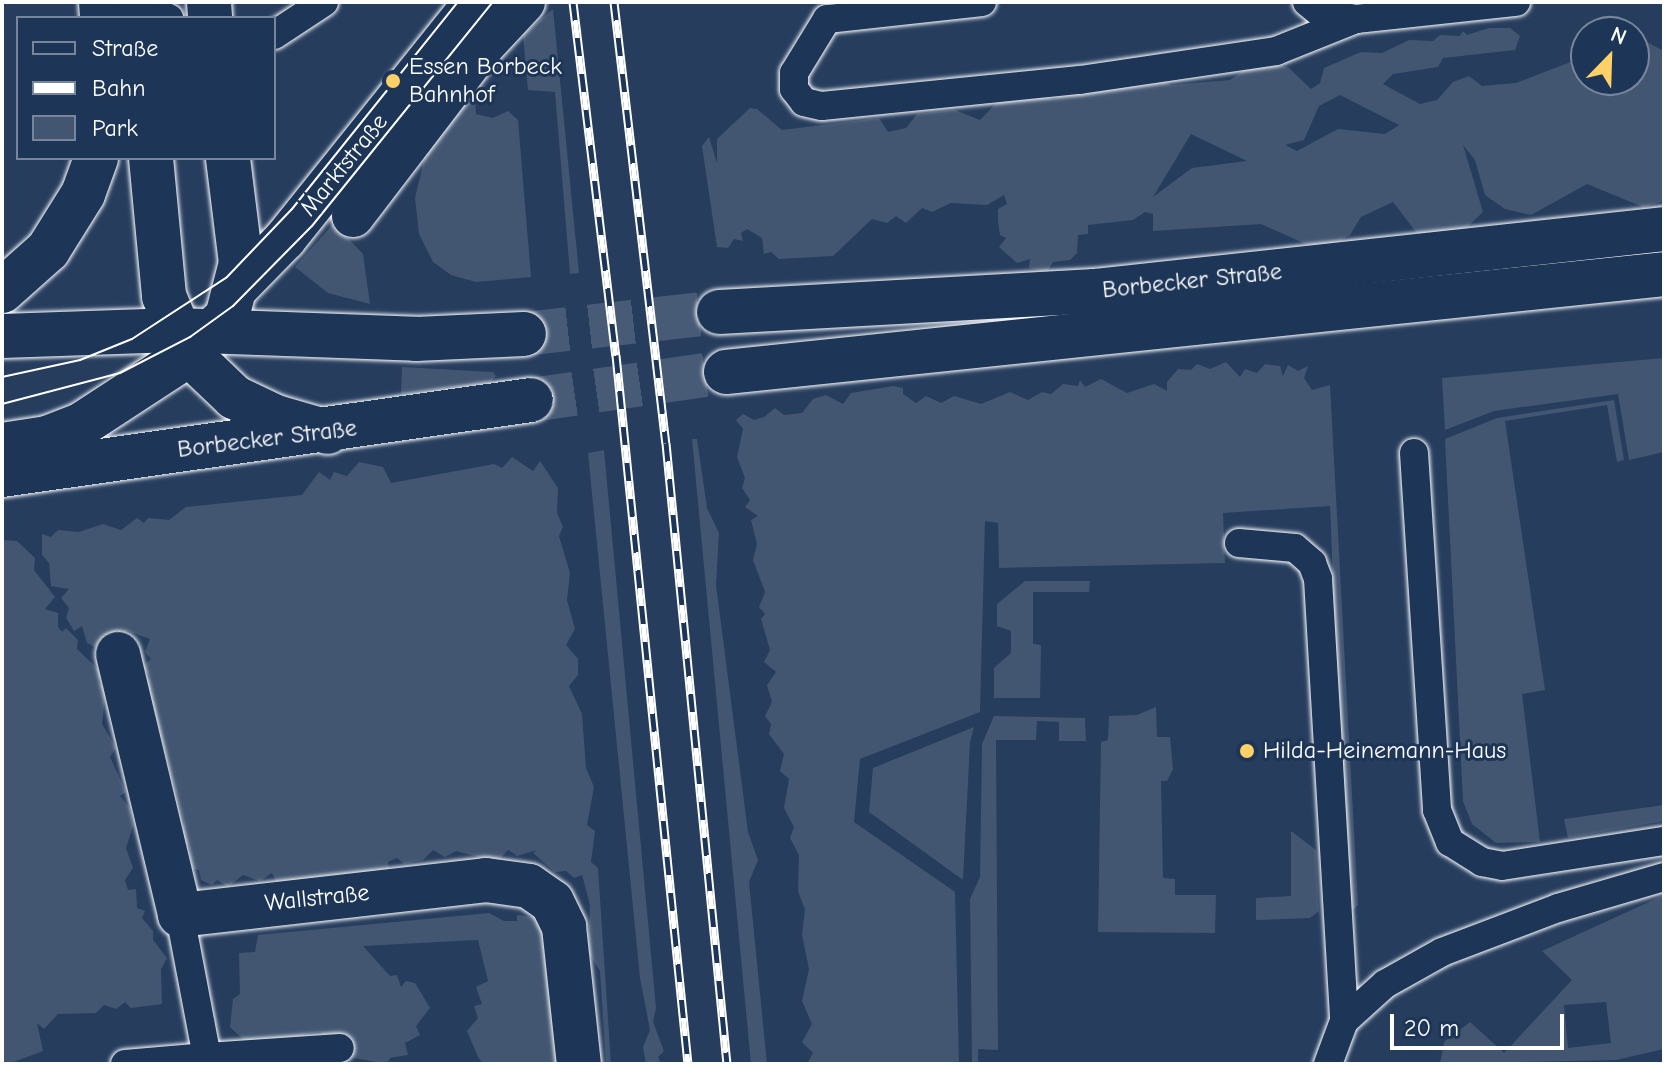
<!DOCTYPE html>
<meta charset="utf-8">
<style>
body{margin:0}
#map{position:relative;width:1666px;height:1066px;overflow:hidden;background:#263d5e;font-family:"Comic Neue",sans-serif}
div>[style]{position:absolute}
.green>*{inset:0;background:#425672}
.tertiary-tunnel>*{height:44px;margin-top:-22px;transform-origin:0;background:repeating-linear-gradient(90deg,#475a76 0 44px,transparent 0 66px)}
.roads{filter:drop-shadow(0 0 2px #fff) drop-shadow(0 0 2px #fff)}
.service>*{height:28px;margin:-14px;padding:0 14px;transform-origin:14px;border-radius:14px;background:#1d3557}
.pedestrian>*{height:42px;margin:-21px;padding:0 21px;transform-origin:21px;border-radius:21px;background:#1d3557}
.minor>*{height:44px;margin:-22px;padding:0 22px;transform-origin:22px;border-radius:22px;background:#1d3557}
.tertiary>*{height:44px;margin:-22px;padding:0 22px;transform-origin:22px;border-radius:22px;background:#1d3557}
.tram>*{height:2px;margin:-1px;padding:0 1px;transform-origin:1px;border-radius:1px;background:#fff}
.rail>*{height:9px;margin-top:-4.5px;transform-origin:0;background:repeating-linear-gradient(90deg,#1d3557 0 18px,#fff 0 36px);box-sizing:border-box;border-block:2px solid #fff}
.dots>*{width:22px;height:22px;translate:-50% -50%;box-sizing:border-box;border:4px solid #1d3557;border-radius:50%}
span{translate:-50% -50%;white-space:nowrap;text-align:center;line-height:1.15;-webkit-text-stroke:6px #1d3557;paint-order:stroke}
.poi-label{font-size:24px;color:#fff}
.left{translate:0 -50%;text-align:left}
.street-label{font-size:24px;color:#fff}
.frame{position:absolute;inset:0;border:4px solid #fff;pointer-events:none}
.legend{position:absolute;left:16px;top:16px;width:260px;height:144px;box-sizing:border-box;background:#1d3557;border:2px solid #77869a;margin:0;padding:10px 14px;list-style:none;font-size:24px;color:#fff}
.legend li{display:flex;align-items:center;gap:16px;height:40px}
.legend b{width:40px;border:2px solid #77869a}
.north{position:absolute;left:1570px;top:16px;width:80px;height:80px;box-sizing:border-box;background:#1d3557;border:2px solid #77869a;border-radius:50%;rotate:23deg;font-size:22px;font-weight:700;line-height:32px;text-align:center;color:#fff}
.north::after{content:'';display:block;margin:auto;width:28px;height:36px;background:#ffd166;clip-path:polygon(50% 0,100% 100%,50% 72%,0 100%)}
.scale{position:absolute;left:1390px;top:1014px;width:174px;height:36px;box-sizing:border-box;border:4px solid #fff;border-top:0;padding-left:10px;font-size:24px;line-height:28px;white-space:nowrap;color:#fff;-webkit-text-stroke:6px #1d3557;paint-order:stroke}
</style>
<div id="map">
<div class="green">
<i style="clip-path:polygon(553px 9px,579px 273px,570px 274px,555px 92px,528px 90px,523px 35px)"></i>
<i style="clip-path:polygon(evenodd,1489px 28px,1510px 28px,1520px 36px,1515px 50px,1443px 58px,1438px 67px,1393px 74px,1383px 84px,1420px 104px,1437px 100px,1453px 82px,1469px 76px,1482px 86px,1516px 83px,1586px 56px,1586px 80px,1634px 80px,1634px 41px,1645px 41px,1664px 51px,1664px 201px,1643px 207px,1587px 184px,1531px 215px,1505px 209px,1485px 195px,1475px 160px,1463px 145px,1483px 212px,1456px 238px,1437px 241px,1416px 232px,1393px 202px,1361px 217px,1350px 235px,1336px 243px,1310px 246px,1261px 224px,1153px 231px,1153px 214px,1145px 212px,1133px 220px,1088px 225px,1088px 234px,1078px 235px,1077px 253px,1070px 260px,1053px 262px,1047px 272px,1029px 268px,1030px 259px,1017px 263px,999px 247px,1006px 238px,1000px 235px,998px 221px,998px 209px,1007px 204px,1004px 195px,987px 205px,951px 203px,932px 212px,922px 208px,906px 223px,896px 216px,887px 223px,872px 219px,833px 256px,779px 259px,771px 252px,764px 254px,762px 238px,747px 229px,741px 233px,743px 241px,734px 239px,728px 248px,717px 247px,702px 146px,709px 137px,717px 163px,717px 139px,750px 108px,757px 109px,782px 130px,879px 118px,888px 132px,906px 128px,917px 114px,955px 110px,980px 120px,1009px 90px,1053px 99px,1150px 72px,1171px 85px,1230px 80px,1251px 65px,1271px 64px,1288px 67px,1311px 89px,1320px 83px,1324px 68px,1361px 52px,1382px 53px,1409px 40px,1433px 41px,1440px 35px,1460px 36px,1463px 31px,1467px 35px,1489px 28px,1340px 95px,1399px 125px,1385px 134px,1338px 129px,1297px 151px,1285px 145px,1304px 140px,1319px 106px,1340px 95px,1489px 28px,1191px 134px,1247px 161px,1192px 168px,1153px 197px,1191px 134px)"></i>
<i style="clip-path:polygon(483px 85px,475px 98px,476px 114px,493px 118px,508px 111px,518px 120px,531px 277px,476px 282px,451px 275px,433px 262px,419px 234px,415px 198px,426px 152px,469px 94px)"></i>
<i style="clip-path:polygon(334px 223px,363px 254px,370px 304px,328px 293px,295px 267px)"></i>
<i style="clip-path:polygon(1664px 358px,1664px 452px,1629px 460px,1618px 394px,1494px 411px,1445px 430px,1442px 378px)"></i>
<i style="clip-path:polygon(1226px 362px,1240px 377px,1245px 369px,1257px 373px,1265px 364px,1280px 366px,1283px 376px,1288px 365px,1298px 371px,1308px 366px,1304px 378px,1312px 390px,1330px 385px,1358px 905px,1347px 915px,1330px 506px,1223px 513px,1225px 563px,999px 568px,998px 523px,985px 521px,980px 712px,860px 759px,854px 822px,955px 892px,959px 1064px,807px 1064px,813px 1053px,802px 1042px,812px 1024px,802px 1001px,809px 969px,802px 935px,805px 910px,798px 891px,799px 855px,790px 838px,794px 827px,784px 808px,789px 779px,780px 771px,784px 754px,769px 734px,771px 724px,765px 716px,772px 702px,767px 685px,776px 672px,764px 662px,770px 650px,761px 619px,765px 614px,759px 607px,765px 592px,753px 560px,757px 544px,751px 520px,758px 516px,745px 507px,750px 500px,742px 488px,745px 478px,737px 457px,743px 429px,736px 420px,743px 414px,754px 420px,764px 417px,775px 408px,784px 415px,802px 413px,813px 399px,826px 395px,843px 404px,851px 393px,893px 386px,903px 388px,903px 394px,916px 403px,926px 396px,941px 403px,954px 396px,981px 404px,1010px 392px,1028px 400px,1042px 392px,1051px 394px,1063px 384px,1078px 386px,1080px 380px,1085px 387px,1101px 379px,1127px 393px,1154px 384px,1167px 391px,1167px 382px,1178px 369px,1191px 370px,1197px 364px,1210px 369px)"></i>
<i style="clip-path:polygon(402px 367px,493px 372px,496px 376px,491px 382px,401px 394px)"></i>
<i style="clip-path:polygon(1614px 400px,1624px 460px,1617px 462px,1607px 405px,1505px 421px,1545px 690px,1522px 694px,1540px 842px,1496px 843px,1472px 824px,1463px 801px,1445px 439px,1497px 418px)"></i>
<i style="clip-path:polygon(692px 439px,697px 439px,707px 508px,719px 533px,716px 585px,748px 832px,758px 860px,749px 882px,767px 1064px,751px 1064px)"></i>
<i style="clip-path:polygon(604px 450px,656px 1008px,653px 1022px,664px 1051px,658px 1057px,661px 1064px,646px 1064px,643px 1047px,650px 1030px,640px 978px,589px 463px,588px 453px)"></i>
<i style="clip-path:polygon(512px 457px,533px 471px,540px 461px,558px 488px,557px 513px,563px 527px,559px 536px,570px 573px,567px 600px,575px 629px,566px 645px,578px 659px,578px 675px,569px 686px,582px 714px,586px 768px,594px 787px,587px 825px,595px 831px,591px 862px,598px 868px,611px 1064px,606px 1064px,600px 971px,588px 952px,590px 905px,582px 875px,574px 878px,566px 871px,555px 872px,533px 853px,537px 850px,517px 856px,508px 850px,497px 862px,456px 851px,445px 857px,433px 850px,423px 860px,404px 864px,397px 858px,388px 862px,389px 869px,319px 886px,309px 878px,306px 884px,279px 887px,272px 873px,260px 881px,243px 875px,228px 887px,217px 880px,212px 885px,201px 880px,199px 870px,192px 869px,189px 845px,182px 843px,184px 822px,151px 697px,144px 689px,149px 676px,143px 666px,151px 659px,145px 652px,150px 639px,128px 631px,97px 648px,87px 643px,82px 626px,74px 631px,66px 618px,69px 608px,61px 598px,69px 589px,51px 586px,49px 563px,42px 555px,42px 534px,51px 537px,58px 530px,79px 532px,103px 524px,121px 530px,137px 518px,144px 523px,148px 518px,169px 520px,186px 507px,302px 495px,319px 472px,330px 480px,334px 472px,347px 476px,359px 462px,383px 467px,391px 483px,494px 464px,502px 468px)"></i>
<i style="clip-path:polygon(2px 540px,17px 541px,35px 558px,34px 570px,55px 597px,45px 609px,58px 613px,58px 627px,62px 632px,66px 628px,78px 640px,77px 649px,100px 671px,99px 683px,106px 687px,102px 724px,116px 748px,110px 757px,126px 792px,120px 796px,130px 808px,133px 826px,126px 848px,133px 868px,125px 880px,128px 890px,136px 889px,137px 908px,145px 911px,142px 918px,153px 931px,153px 940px,167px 958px,161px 969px,162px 1004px,131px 1008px,125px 1002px,116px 1009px,104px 1005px,96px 1013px,58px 1014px,44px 1029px,37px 1023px,43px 1051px,11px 1063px,2px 1061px)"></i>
<i style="clip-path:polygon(1025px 581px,1090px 581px,1089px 592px,1033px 592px,1033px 644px,1041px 645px,1040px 698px,994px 698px,994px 668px,1011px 653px,1011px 631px,997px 626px,997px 604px)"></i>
<i style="clip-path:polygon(1156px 707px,1157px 737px,1170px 737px,1173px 769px,1167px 781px,1161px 781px,1163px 878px,1175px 879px,1175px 895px,1216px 895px,1215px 933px,1098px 932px,1101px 742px,1108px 740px,1109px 716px,1137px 715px)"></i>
<i style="clip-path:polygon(994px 716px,1085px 718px,1086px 741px,1059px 741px,1059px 722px,1037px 721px,1036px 740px,996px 740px,998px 1050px,978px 1049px,978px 1064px,972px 1064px,970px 899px,980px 877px,982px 744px)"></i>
<i style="clip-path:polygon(974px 727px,970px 742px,963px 880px,869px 812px,873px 768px)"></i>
<i style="clip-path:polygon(1664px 805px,1664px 821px,1568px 838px,1564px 819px)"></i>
<i style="clip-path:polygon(1291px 831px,1316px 850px,1319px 911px,1310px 918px,1256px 920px,1256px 898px,1291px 896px)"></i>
<i style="clip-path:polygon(evenodd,1664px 895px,1664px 1049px,1616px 1060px,1440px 1064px,1444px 1042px,1470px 1022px,1504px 1053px,1572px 980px,1542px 951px,1664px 895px,1606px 1002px,1611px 1043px,1568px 1048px,1564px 1005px,1606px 1002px)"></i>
<i style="clip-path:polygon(489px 913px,504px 921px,517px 921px,517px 915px,540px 918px,572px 1064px,483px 1064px,478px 1057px,467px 1031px,478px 1018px,474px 1006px,482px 1004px,476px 987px,488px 981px,478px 940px,363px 946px,390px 976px,397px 975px,401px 987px,406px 981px,415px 983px,430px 1008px,416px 1026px,420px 1035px,405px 1043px,408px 1055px,390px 1058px,387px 1064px,349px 1057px,320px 1032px,305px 1034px,294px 1046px,247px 1043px,230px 1027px,233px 999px,240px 994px,239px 953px,255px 952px,258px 935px)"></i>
</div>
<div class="tertiary-tunnel">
<i style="left:524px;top:334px;width:196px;rotate:-6.4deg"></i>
<i style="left:531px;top:400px;width:197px;rotate:-8.2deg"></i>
</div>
<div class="roads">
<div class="service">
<i style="left:136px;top:2px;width:37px;rotate:26deg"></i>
<i style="left:982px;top:2px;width:156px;rotate:173.7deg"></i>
<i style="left:827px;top:19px;width:63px;rotate:121.4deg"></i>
<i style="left:794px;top:73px;width:16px;rotate:90deg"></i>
<i style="left:794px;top:89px;width:16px;rotate:52deg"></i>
<i style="left:804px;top:102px;width:18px;rotate:13deg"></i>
<i style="left:822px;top:106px;width:259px;rotate:-5.8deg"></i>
<i style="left:1080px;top:80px;width:198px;rotate:-8.4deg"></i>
<i style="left:1276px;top:51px;width:86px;rotate:-21.8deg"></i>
<i style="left:1307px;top:2px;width:14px;rotate:39deg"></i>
<i style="left:1318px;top:11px;width:39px;rotate:12deg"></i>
<i style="left:1356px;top:19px;width:161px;rotate:-6.1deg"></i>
<i style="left:274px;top:35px;width:60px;rotate:-33.4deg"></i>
<i style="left:1414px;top:453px;width:358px;rotate:86.3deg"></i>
<i style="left:1437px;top:810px;width:35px;rotate:68deg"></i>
<i style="left:1450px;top:842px;width:38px;rotate:32deg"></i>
<i style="left:1482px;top:862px;width:20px;rotate:11deg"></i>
<i style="left:1502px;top:866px;width:164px;rotate:-8.8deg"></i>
<i style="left:1239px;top:543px;width:56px;rotate:5.1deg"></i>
<i style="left:1295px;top:548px;width:23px;rotate:41deg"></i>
<i style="left:1312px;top:563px;width:17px;rotate:69deg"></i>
<i style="left:1318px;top:579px;width:443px;rotate:86.6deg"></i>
<i style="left:1344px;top:1021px;width:46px;rotate:110.4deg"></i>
<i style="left:1344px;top:1021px;width:55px;rotate:-42.1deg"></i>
<i style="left:1385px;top:984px;width:65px;rotate:-29.3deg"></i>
<i style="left:1442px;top:952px;width:124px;rotate:-20.8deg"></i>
<i style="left:1558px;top:908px;width:110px;rotate:-16.3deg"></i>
<i style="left:207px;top:1057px;width:133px;rotate:-3.9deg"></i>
<i style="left:125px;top:1064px;width:82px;rotate:-4.9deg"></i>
<i style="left:207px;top:1057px;width:145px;rotate:-100.8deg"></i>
</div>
<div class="pedestrian">
<i style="left:353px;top:216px;width:214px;rotate:-52.6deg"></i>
<i style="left:483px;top:46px;width:60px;rotate:-47deg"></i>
<i style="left:238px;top:287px;width:67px;rotate:-45.6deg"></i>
<i style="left:285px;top:239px;width:304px;rotate:-51.3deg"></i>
</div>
<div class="minor">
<i style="left:101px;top:2px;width:16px;rotate:86deg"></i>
<i style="left:136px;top:2px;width:16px;rotate:83deg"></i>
<i style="left:209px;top:2px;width:16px;rotate:86deg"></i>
<i style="left:151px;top:158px;width:139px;rotate:84.6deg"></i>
<i style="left:164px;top:296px;width:62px;rotate:67.2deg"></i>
<i style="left:188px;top:353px;width:64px;rotate:43.7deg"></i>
<i style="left:234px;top:397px;width:47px;rotate:25.5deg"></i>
<i style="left:276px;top:417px;width:54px;rotate:16.1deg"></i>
<i style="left:2px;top:291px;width:62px;rotate:-41.7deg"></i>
<i style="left:48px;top:250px;width:66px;rotate:-58deg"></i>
<i style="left:83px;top:194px;width:38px;rotate:-70deg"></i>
<i style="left:2px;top:445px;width:46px;rotate:-8.8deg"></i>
<i style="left:47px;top:438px;width:36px;rotate:-21deg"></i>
<i style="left:81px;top:425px;width:117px;rotate:-33.1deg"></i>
<i style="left:179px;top:361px;width:65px;rotate:-42.5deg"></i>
<i style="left:227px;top:317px;width:56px;rotate:-75.5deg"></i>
<i style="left:241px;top:263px;width:106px;rotate:-97.1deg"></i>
<i style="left:118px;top:654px;width:268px;rotate:76.6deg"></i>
<i style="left:180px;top:915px;width:308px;rotate:-6.5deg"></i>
<i style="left:486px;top:880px;width:43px;rotate:7.9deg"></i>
<i style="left:529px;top:886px;width:28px;rotate:35deg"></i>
<i style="left:552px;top:902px;width:28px;rotate:64deg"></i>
<i style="left:564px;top:927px;width:138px;rotate:83.8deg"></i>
</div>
<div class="tertiary">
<i style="left:719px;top:312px;width:376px;rotate:-3.2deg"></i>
<i style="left:1094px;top:291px;width:573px;rotate:-6.21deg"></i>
<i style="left:2px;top:336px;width:173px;rotate:-2deg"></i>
<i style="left:175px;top:330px;width:241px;rotate:2.1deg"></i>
<i style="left:416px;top:339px;width:108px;rotate:-2.7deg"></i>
<i style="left:726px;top:372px;width:943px;rotate:-5.96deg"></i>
<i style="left:2px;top:475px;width:534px;rotate:-8.07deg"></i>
</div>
</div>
<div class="tram">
<i style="left:2px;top:377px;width:80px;rotate:-12.3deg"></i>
<i style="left:80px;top:360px;width:56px;rotate:-22deg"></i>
<i style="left:132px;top:339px;width:113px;rotate:-33.1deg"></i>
<i style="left:227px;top:277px;width:94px;rotate:-46.3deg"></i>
<i style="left:292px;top:209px;width:265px;rotate:-51.3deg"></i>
<i style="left:2px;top:404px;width:122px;rotate:-14.7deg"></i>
<i style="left:120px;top:373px;width:79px;rotate:-27.2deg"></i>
<i style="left:190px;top:337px;width:53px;rotate:-35.8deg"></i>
<i style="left:233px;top:306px;width:112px;rotate:-45.4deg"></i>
<i style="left:312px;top:226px;width:288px;rotate:-51.1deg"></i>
</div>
<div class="rail">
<i style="left:573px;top:2px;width:356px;rotate:83.1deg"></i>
<i style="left:616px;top:355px;width:713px;rotate:84.2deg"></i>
<i style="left:614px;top:2px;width:444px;rotate:83.3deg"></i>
<i style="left:666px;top:443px;width:624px;rotate:84.39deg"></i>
</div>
<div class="dots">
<i style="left:393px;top:81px;background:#ffd166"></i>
<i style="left:1247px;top:751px;background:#ffd166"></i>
</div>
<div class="poi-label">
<span class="left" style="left:409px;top:81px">Essen Borbeck<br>Bahnhof</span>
<span class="left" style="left:1263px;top:751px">Hilda-Heinemann-Haus</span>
</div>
<div class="street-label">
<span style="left:344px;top:165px;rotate:-51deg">Marktstraße</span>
<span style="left:1192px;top:281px;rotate:-6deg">Borbecker Straße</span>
<span style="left:267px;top:439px;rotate:-7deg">Borbecker Straße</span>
<span style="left:317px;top:898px;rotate:-6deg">Wallstraße</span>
</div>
<div class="frame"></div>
<ul class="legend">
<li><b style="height:10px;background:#1d3557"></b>Straße</li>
<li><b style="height:10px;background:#fff"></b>Bahn</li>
<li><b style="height:22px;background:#425672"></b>Park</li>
</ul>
<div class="north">N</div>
<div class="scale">20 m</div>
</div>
